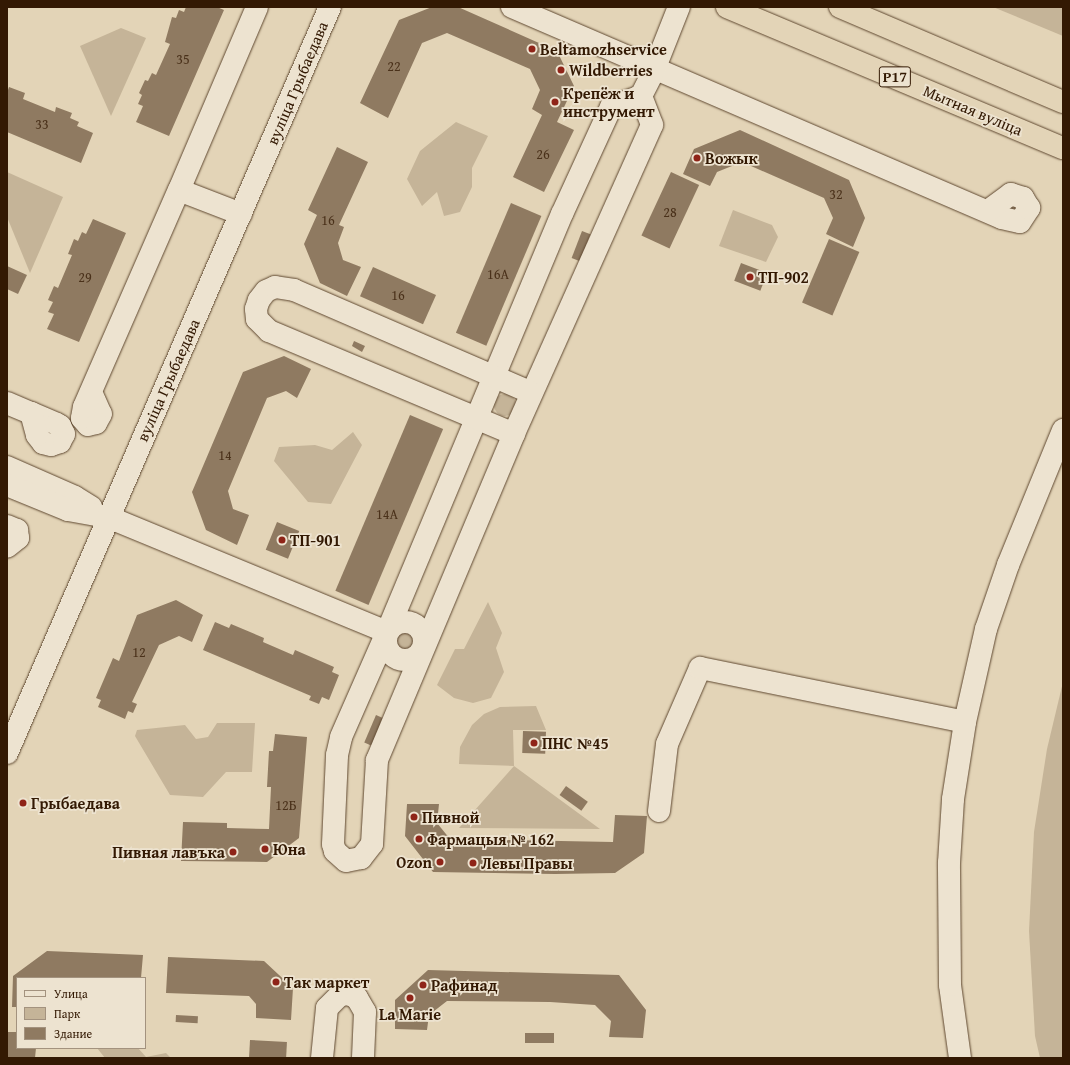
<!DOCTYPE html>
<meta charset="utf-8">
<style>
body{margin:0}
#map{position:relative;width:1070px;height:1065px;overflow:hidden;background:#e3d4b7;font-family:"Gentium Book Plus",serif}
div>[style]{position:absolute}
.green>*{inset:0;background:#c5b498}
.round{border-radius:50%}
.building>*{inset:0;background:#8f7a61;transform-origin:0 0}
.roads{filter:drop-shadow(0 0 1px #5f4830) drop-shadow(0 0 1px #5f4830)}
.minor>*{height:22px;margin:-11px;padding:0 11px;transform-origin:11px;border-radius:11px;background:#ede3d0}
.minor>.ring{margin:-11px;padding:0;box-sizing:content-box;background:none;border:22px solid #ede3d0;border-radius:50%}
.highway>*{height:22px;margin:-11px;padding:0 11px;transform-origin:11px;border-radius:11px;background:#e3d4b7}
.dots>*{width:11px;height:11px;translate:-50% -50%;box-sizing:border-box;border:2px solid #ede3d0;border-radius:50%}
span{translate:-50% -50%;white-space:nowrap;text-align:center;line-height:1.15;-webkit-text-stroke:3.5px #ede3d0;paint-order:stroke}
.number-label{font-size:14px;color:#4a311a}
.number-label span{-webkit-text-stroke-width:0}
.shield-label span{padding:1px 3px;background:#ede3d0;border:1px solid;border-radius:3px;-webkit-text-stroke-width:0}
.shield-label{font-size:15px;color:#331903;font-weight:700}
.poi-label{font-size:16px;color:#331903;font-weight:700}
.left{translate:0 -50%;text-align:left}
.right{translate:-100% -50%;text-align:right}
.street-label{font-size:16px;color:#331903}
.frame{position:absolute;inset:0;border:8px solid #331903;pointer-events:none}
.legend{position:absolute;left:16px;top:977px;width:130px;height:72px;box-sizing:border-box;background:#ede3d0;border:1px solid #a3927e;margin:0;padding:5px 7px;list-style:none;font-size:12px;color:#331903}
.legend li{display:flex;align-items:center;gap:8px;height:20px}
.legend b{width:20px;border:1px solid #a3927e}
</style>
<div id="map">
<div class="green">
<i style="clip-path:polygon(993px 7px,1063px 7px,1063px 36px)"></i>
<i style="clip-path:polygon(121px 28px,146px 38px,111px 116px,80px 46px)"></i>
<i style="clip-path:polygon(456px 122px,488px 136px,472px 168px,472px 187px,460px 212px,444px 216px,437px 192px,422px 206px,407px 179px,420px 151px)"></i>
<i style="clip-path:polygon(7px 172px,63px 197px,30px 273px,7px 217px)"></i>
<i style="clip-path:polygon(733px 210px,772px 225px,778px 237px,766px 262px,719px 246px)"></i>
<i class="round" style="left:494px;top:394px;width:22px;height:22px"></i>
<i style="clip-path:polygon(353px 432px,362px 445px,331px 504px,308px 502px,274px 461px,279px 447px,315px 445px,332px 450px)"></i>
<i style="clip-path:polygon(488px 602px,502px 633px,496px 648px,504px 672px,491px 698px,473px 703px,454px 698px,437px 685px,455px 649px,464px 649px)"></i>
<i class="round" style="left:394px;top:630px;width:22px;height:22px"></i>
<i style="clip-path:polygon(1063px 682px,1063px 1058px,1040px 1058px,1035px 1036px,1029px 931px,1034px 832px,1047px 749px)"></i>
<i style="clip-path:polygon(536px 706px,546px 730px,513px 730px,514px 766px,600px 829px,459px 828px,514px 766px,459px 764px,460px 747px,472px 725px,484px 714px,500px 707px)"></i>
<i style="clip-path:polygon(217px 723px,255px 723px,252px 772px,226px 772px,203px 797px,170px 795px,135px 736px,137px 730px,185px 725px,196px 739px,208px 737px)"></i>
<i style="clip-path:polygon(97px 1048px,138px 1048px,146px 1057px,166px 1053px,171px 1058px,105px 1058px)"></i>
</div>
<div class="building">
<i style="clip-path:polygon(186px 7px,217px 7px,224px 10px,169px 136px,136px 122px,143px 106px,138px 104px,142px 95px,139px 93px,145px 80px,148px 81px,152px 73px,156px 75px,170px 44px,165px 42px,172px 17px,176px 18px,179px 10px,184px 12px)"></i>
<i style="clip-path:polygon(432px 7px,458px 7px,557px 51px,574px 86px,557px 122px,574px 130px,544px 192px,513px 177px,542px 115px,532px 109px,540px 90px,530px 69px,447px 33px,422px 43px,388px 118px,360px 103px,399px 20px)"></i>
<i style="clip-path:polygon(9px 87px,25px 93px,23px 99px,55px 112px,56px 107px,72px 113px,70px 118px,79px 122px,77px 126px,93px 133px,81px 163px,7px 132px,7px 93px)"></i>
<i style="clip-path:polygon(740px 130px,849px 180px,865px 218px,853px 247px,826px 234px,833px 218px,824px 198px,742px 162px,717px 172px,710px 186px,683px 174px,694px 149px)"></i>
<i style="clip-path:polygon(337px 147px,368px 162px,339px 225px,344px 227px,338px 243px,343px 260px,361px 267px,347px 296px,320px 283px,304px 244px,317px 215px,308px 210px)"></i>
<i style="left:671px;top:172px;width:31px;height:70px;rotate:25deg"></i>
<i style="left:511px;top:203px;width:33px;height:141px;rotate:23deg"></i>
<i style="clip-path:polygon(93px 219px,126px 233px,79px 342px,47px 329px,54px 314px,48px 312px,53px 302px,48px 300px,54px 286px,58px 288px,72px 255px,68px 254px,74px 239px,78px 241px,82px 232px,86px 234px)"></i>
<i style="left:582px;top:231px;width:9px;height:29px;rotate:21deg"></i>
<i style="left:829px;top:239px;width:33px;height:69px;rotate:23deg"></i>
<i style="left:741px;top:263px;width:28px;height:19px;rotate:21deg"></i>
<i style="clip-path:polygon(7px 266px,27px 275px,18px 294px,7px 289px)"></i>
<i style="left:373px;top:267px;width:69px;height:32px;rotate:24deg"></i>
<i style="clip-path:polygon(354px 341px,365px 346px,362px 352px,352px 346px)"></i>
<i style="clip-path:polygon(284px 356px,311px 369px,297px 398px,286px 391px,267px 398px,228px 491px,233px 509px,249px 515px,237px 545px,206px 530px,192px 492px,243px 372px)"></i>
<i style="left:410px;top:415px;width:36px;height:191px;rotate:23deg"></i>
<i style="left:277px;top:522px;width:24px;height:30px;rotate:22deg"></i>
<i style="clip-path:polygon(176px 600px,203px 615px,192px 642px,179px 636px,159px 645px,132px 702px,137px 704px,133px 713px,128px 711px,125px 719px,98px 707px,101px 700px,96px 698px,113px 658px,119px 661px,137px 615px)"></i>
<i style="clip-path:polygon(215px 622px,229px 628px,231px 624px,264px 638px,263px 642px,293px 655px,295px 650px,334px 667px,332px 672px,339px 675px,329px 700px,322px 697px,319px 704px,309px 700px,311px 696px,203px 650px)"></i>
<i style="left:376px;top:715px;width:8px;height:30px;rotate:23deg"></i>
<i style="left:523px;top:731px;width:23px;height:22px;rotate:2deg"></i>
<i style="clip-path:polygon(275px 734px,307px 737px,299px 838px,267px 862px,181px 861px,183px 822px,227px 823px,227px 828px,269px 829px,271px 787px,267px 787px,269px 751px,273px 751px)"></i>
<i style="left:566px;top:786px;width:27px;height:11px;rotate:36deg"></i>
<i style="clip-path:polygon(407px 804px,439px 804px,437px 823px,450px 839px,613px 842px,615px 815px,647px 816px,644px 853px,615px 873px,555px 874px,433px 872px,405px 836px)"></i>
<i style="clip-path:polygon(47px 951px,143px 955px,141px 978px,17px 978px,17px 1007px,12px 1007px,13px 976px)"></i>
<i style="clip-path:polygon(168px 957px,264px 961px,293px 988px,291px 1020px,256px 1018px,256px 1004px,249px 996px,166px 993px)"></i>
<i style="clip-path:polygon(428px 970px,619px 975px,646px 1010px,643px 1038px,609px 1037px,611px 1021px,595px 1005px,550px 1002px,447px 1001px,429px 1015px,427px 1030px,395px 1029px,395px 1000px)"></i>
<i style="left:176px;top:1015px;width:22px;height:7px;rotate:3deg"></i>
<i style="clip-path:polygon(7px 1032px,17px 1032px,17px 1048px,36px 1048px,35px 1058px,7px 1058px)"></i>
<i style="left:525px;top:1033px;width:29px;height:10px"></i>
<i style="left:250px;top:1040px;width:37px;height:18px;rotate:3deg"></i>
</div>
<div class="roads">
<div class="minor">
<i style="left:512px;top:7px;width:533px;rotate:23.3deg"></i>
<i style="left:1002px;top:218px;width:18px;rotate:13deg"></i>
<i style="left:1020px;top:222px;width:17px;rotate:-57deg"></i>
<i style="left:1029px;top:208px;width:12px;rotate:-121deg"></i>
<i style="left:1023px;top:198px;width:13px;rotate:-162deg"></i>
<i style="left:1011px;top:194px;width:29px;rotate:144deg"></i>
<i style="left:641px;top:96px;width:31px;rotate:69deg"></i>
<i style="left:652px;top:125px;width:338px;rotate:114.1deg"></i>
<i style="left:514px;top:434px;width:354px;rotate:112.8deg"></i>
<i style="left:377px;top:760px;width:84px;rotate:93.4deg"></i>
<i style="left:372px;top:844px;width:18px;rotate:128deg"></i>
<i style="left:361px;top:858px;width:15px;rotate:169deg"></i>
<i style="left:346px;top:861px;width:15px;rotate:-138deg"></i>
<i style="left:335px;top:851px;width:7px;rotate:-106deg"></i>
<i style="left:333px;top:844px;width:89px;rotate:-87.4deg"></i>
<i style="left:337px;top:755px;width:18px;rotate:-77deg"></i>
<i style="left:341px;top:737px;width:115px;rotate:-66.3deg"></i>
<i style="left:387px;top:632px;width:453px;rotate:-67.3deg"></i>
<i style="left:562px;top:214px;width:118px;rotate:-65.4deg"></i>
<i style="left:611px;top:107px;width:32px;rotate:-20deg"></i>
<i style="left:641px;top:96px;width:29px;rotate:-63deg"></i>
<i style="left:654px;top:70px;width:68px;rotate:-68.4deg"></i>
<i style="left:241px;top:214px;width:66px;rotate:-158.8deg"></i>
<i style="left:179px;top:190px;width:199px;rotate:-66.9deg"></i>
<i style="left:91px;top:392px;width:24px;rotate:66deg"></i>
<i style="left:101px;top:414px;width:10px;rotate:119deg"></i>
<i style="left:96px;top:423px;width:8px;rotate:166deg"></i>
<i style="left:88px;top:425px;width:9px;rotate:-131deg"></i>
<i style="left:82px;top:418px;width:11px;rotate:-80deg"></i>
<i style="left:84px;top:407px;width:237px;rotate:-66.4deg"></i>
<i style="left:7px;top:403px;width:26px;rotate:23deg"></i>
<i style="left:31px;top:413px;width:28px;rotate:23deg"></i>
<i style="left:57px;top:424px;width:4px;rotate:34deg"></i>
<i style="left:60px;top:426px;width:9px;rotate:63deg"></i>
<i style="left:64px;top:434px;width:9px;rotate:117deg"></i>
<i style="left:60px;top:442px;width:9px;rotate:162deg"></i>
<i style="left:51px;top:445px;width:8px;rotate:-166deg"></i>
<i style="left:43px;top:443px;width:10px;rotate:-127deg"></i>
<i style="left:37px;top:435px;width:23px;rotate:-105deg"></i>
<i style="left:514px;top:434px;width:266px;rotate:-157.2deg"></i>
<i style="left:269px;top:331px;width:17px;rotate:-135deg"></i>
<i style="left:257px;top:319px;width:10px;rotate:-96deg"></i>
<i style="left:256px;top:309px;width:9px;rotate:-72deg"></i>
<i style="left:259px;top:300px;width:11px;rotate:-52deg"></i>
<i style="left:266px;top:291px;width:10px;rotate:-24deg"></i>
<i style="left:275px;top:287px;width:19px;rotate:9deg"></i>
<i style="left:294px;top:290px;width:259px;rotate:23.4deg"></i>
<i style="left:7px;top:467px;width:74px;rotate:23.8deg"></i>
<i style="left:75px;top:497px;width:19px;rotate:32deg"></i>
<i style="left:7px;top:485px;width:66px;rotate:22.3deg"></i>
<i style="left:68px;top:510px;width:41px;rotate:9.9deg"></i>
<i style="left:108px;top:517px;width:302px;rotate:22.4deg"></i>
<i style="left:7px;top:526px;width:11px;rotate:22deg"></i>
<i style="left:17px;top:530px;width:8px;rotate:83deg"></i>
<i style="left:18px;top:538px;width:14px;rotate:141deg"></i>
<i class="ring" style="left:386px;top:622px;width:16px;height:16px"></i>
<i style="left:7px;top:753px;width:813px;rotate:-66.59deg"></i>
<i style="left:659px;top:811px;width:67px;rotate:-83.2deg"></i>
<i style="left:667px;top:744px;width:83px;rotate:-66.5deg"></i>
<i style="left:700px;top:668px;width:270px;rotate:11.5deg"></i>
<i style="left:322px;top:1058px;width:50px;rotate:-84.3deg"></i>
<i style="left:327px;top:1008px;width:18px;rotate:-45deg"></i>
<i style="left:340px;top:995px;width:9px;rotate:-6deg"></i>
<i style="left:349px;top:994px;width:9px;rotate:27deg"></i>
<i style="left:357px;top:998px;width:16px;rotate:60deg"></i>
<i style="left:365px;top:1012px;width:46px;rotate:92.5deg"></i>
<i style="left:960px;top:1058px;width:74px;rotate:-97.8deg"></i>
<i style="left:950px;top:985px;width:122px;rotate:-90.5deg"></i>
<i style="left:949px;top:863px;width:64px;rotate:-86.4deg"></i>
<i style="left:953px;top:799px;width:78px;rotate:-81.1deg"></i>
<i style="left:965px;top:722px;width:95px;rotate:-77.3deg"></i>
<i style="left:986px;top:629px;width:68px;rotate:-71deg"></i>
<i style="left:1008px;top:565px;width:146px;rotate:-67.8deg"></i>
</div>
<div class="highway">
<i style="left:727px;top:7px;width:364px;rotate:22.8deg"></i>
<i style="left:840px;top:7px;width:242px;rotate:23.1deg"></i>
</div>
</div>
<div class="dots">
<i style="left:532px;top:49px;background:#8f2418"></i>
<i style="left:561px;top:70px;background:#8f2418"></i>
<i style="left:555px;top:102px;background:#8f2418"></i>
<i style="left:697px;top:158px;background:#8f2418"></i>
<i style="left:750px;top:277px;background:#8f2418"></i>
<i style="left:282px;top:540px;background:#8f2418"></i>
<i style="left:534px;top:743px;background:#8f2418"></i>
<i style="left:23px;top:803px;background:#8f2418"></i>
<i style="left:414px;top:817px;background:#8f2418"></i>
<i style="left:419px;top:839px;background:#8f2418"></i>
<i style="left:265px;top:849px;background:#8f2418"></i>
<i style="left:233px;top:852px;background:#8f2418"></i>
<i style="left:440px;top:862px;background:#8f2418"></i>
<i style="left:473px;top:863px;background:#8f2418"></i>
<i style="left:276px;top:982px;background:#8f2418"></i>
<i style="left:423px;top:985px;background:#8f2418"></i>
<i style="left:410px;top:998px;background:#8f2418"></i>
</div>
<div class="number-label">
<span style="left:183px;top:59px">35</span>
<span style="left:394px;top:66px">22</span>
<span style="left:42px;top:124px">33</span>
<span style="left:543px;top:154px">26</span>
<span style="left:836px;top:194px">32</span>
<span style="left:670px;top:212px">28</span>
<span style="left:328px;top:220px">16</span>
<span style="left:498px;top:274px">16А</span>
<span style="left:85px;top:277px">29</span>
<span style="left:398px;top:295px">16</span>
<span style="left:225px;top:455px">14</span>
<span style="left:387px;top:514px">14А</span>
<span style="left:139px;top:652px">12</span>
<span style="left:286px;top:805px">12Б</span>
</div>
<div class="shield-label">
<span style="left:895px;top:77px">Р17</span>
</div>
<div class="poi-label">
<span class="left" style="left:540px;top:49px">Beltamozhservice</span>
<span class="left" style="left:569px;top:70px">Wildberries</span>
<span class="left" style="left:563px;top:102px">Крепёж и<br>инструмент</span>
<span class="left" style="left:705px;top:158px">Вожык</span>
<span class="left" style="left:758px;top:277px">ТП-902</span>
<span class="left" style="left:290px;top:540px">ТП-901</span>
<span class="left" style="left:542px;top:743px">ПНС №45</span>
<span class="left" style="left:31px;top:803px">Грыбаедава</span>
<span class="left" style="left:422px;top:817px">Пивной</span>
<span class="left" style="left:427px;top:839px">Фармацыя № 162</span>
<span class="left" style="left:273px;top:849px">Юна</span>
<span class="right" style="left:225px;top:852px">Пивная лавъка</span>
<span class="right" style="left:432px;top:862px">Ozon</span>
<span class="left" style="left:481px;top:863px">Левы Правы</span>
<span class="left" style="left:284px;top:982px">Так маркет</span>
<span class="left" style="left:431px;top:985px">Рафинад</span>
<span style="left:410px;top:1014px">La Marie</span>
</div>
<div class="street-label">
<span style="left:297px;top:83px;rotate:-67deg">вуліца Грыбаедава</span>
<span style="left:973px;top:110px;rotate:23deg">Мытная вуліца</span>
<span style="left:168px;top:380px;rotate:-66deg">вуліца Грыбаедава</span>
</div>
<div class="frame"></div>
<ul class="legend">
<li><b style="height:5px;background:#ede3d0"></b>Улица</li>
<li><b style="height:11px;background:#c5b498"></b>Парк</li>
<li><b style="height:11px;background:#8f7a61"></b>Здание</li>
</ul>
</div>
